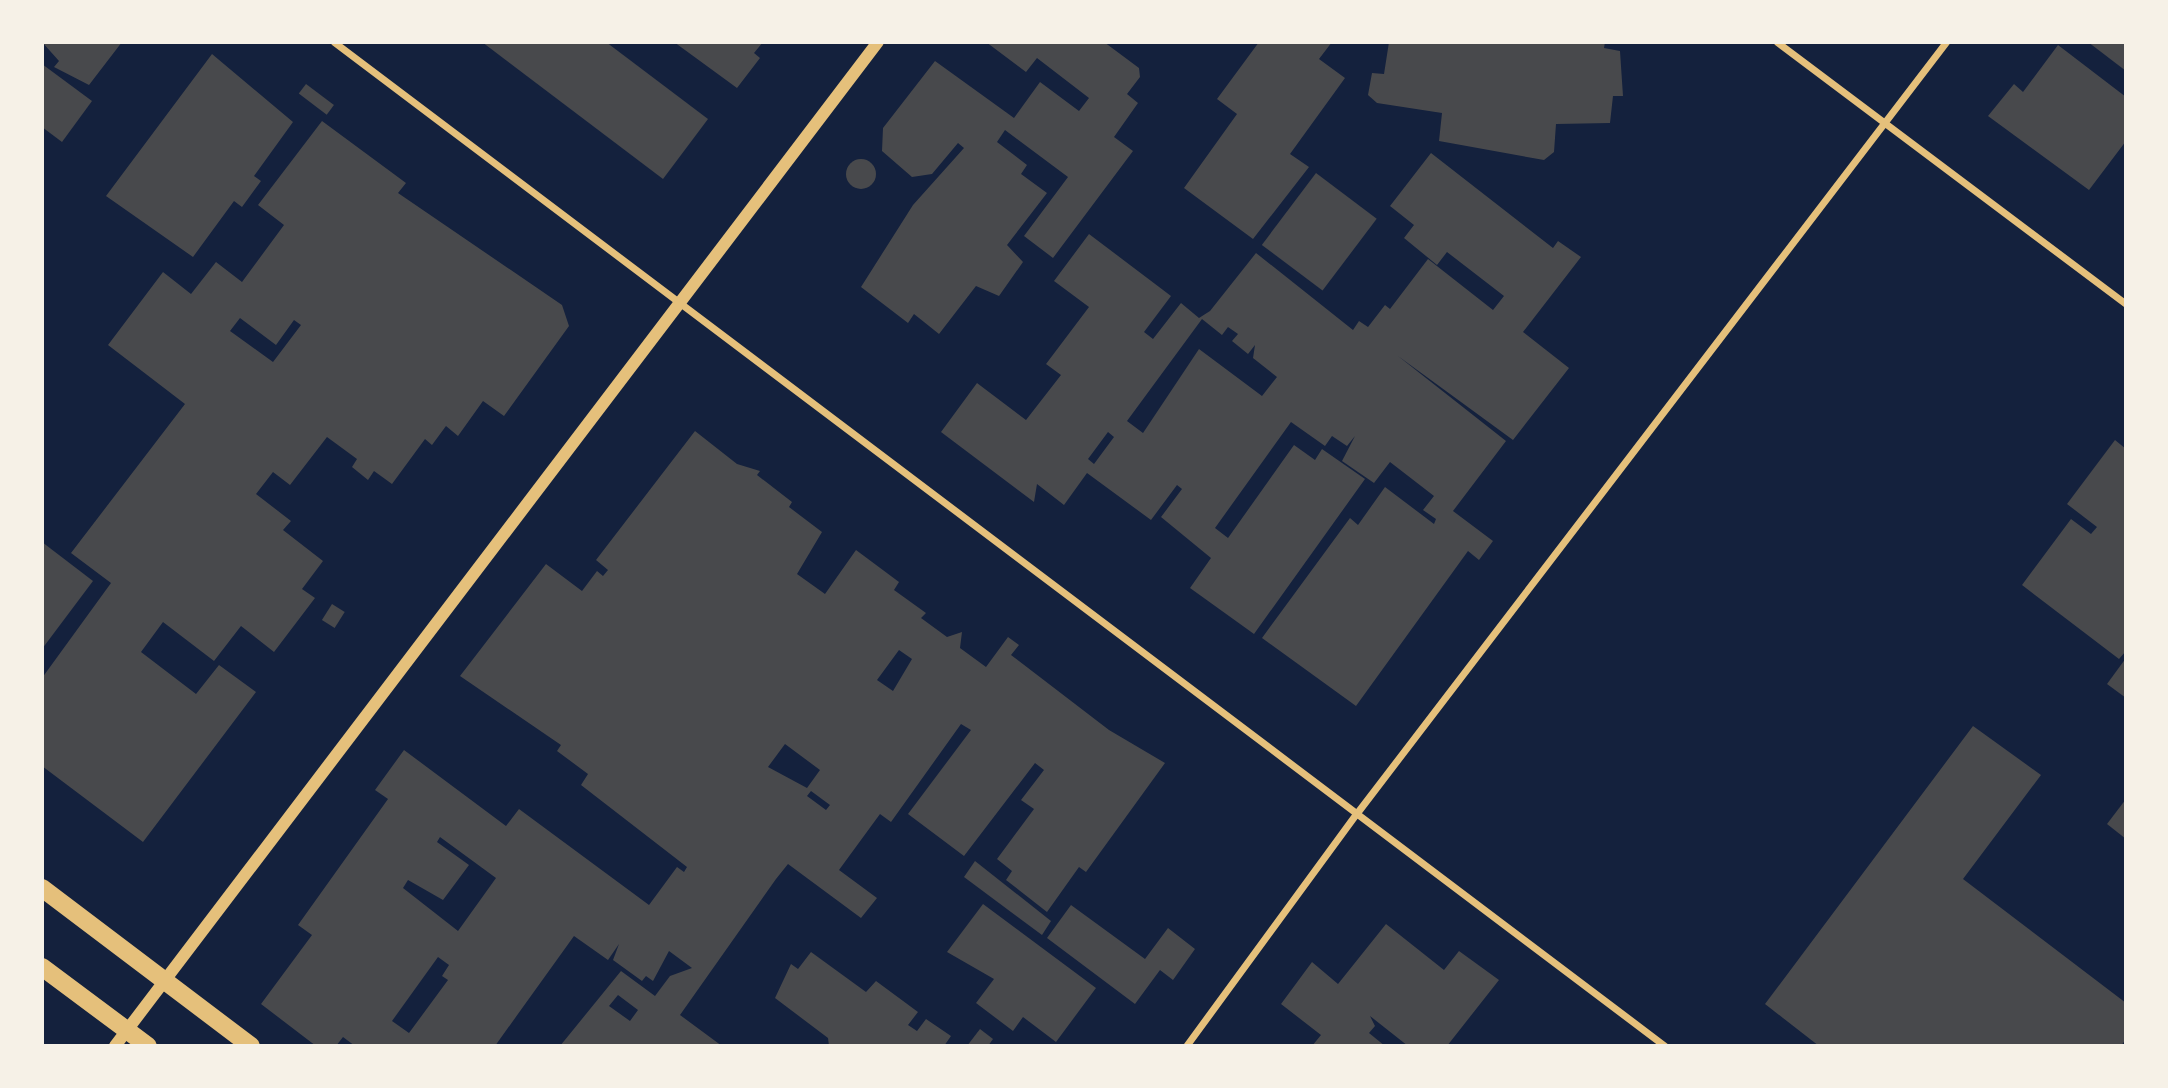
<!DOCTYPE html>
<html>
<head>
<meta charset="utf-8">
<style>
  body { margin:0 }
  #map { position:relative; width:2168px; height:1088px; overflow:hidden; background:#14213d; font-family:Arial,sans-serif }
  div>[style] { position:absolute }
  .building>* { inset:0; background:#48494c; transform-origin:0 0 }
  .round { border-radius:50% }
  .minor>* { height:7px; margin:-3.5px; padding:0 3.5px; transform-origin:3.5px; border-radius:3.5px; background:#e5c07b }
  .tertiary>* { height:12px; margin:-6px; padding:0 6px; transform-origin:6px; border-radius:6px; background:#e5c07b }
  .primary>* { height:18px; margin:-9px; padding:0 9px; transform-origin:9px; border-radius:9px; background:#e5c07b }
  span { translate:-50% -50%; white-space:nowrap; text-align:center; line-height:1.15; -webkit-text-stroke:6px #f6f1e7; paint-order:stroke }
  .frame { position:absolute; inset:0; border:44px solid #f6f1e7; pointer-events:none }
</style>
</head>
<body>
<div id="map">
  <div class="building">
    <div style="clip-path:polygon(42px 42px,122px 42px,89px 85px,54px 67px,59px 61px)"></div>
    <div style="clip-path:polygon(482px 42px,606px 42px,708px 119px,663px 179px)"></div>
    <div style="clip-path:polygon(674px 42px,763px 42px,754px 53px,760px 58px,737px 88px)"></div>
    <div style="clip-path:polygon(986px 42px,1104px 42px,1139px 68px,1140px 77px,1127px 94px,1138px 103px,1114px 137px,1133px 151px,1053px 258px,1024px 236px,1068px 177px,1005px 130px,997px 142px,1027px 165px,1021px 174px,1047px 193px,1007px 245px,1023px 262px,999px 296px,976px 286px,939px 334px,914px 314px,908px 323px,861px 287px,913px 205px,964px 148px,958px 143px,932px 174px,912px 177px,882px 151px,883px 128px,935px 61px,1014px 118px,1040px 82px,1079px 111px,1089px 98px,1037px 58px,1026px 72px)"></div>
    <div style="clip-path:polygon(1259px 42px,1332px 42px,1319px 59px,1345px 78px,1290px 154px,1309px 167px,1253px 239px,1184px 188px,1237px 114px,1217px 99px)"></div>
    <div style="clip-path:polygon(1389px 42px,1605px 42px,1604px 48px,1620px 51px,1623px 96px,1613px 96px,1610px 123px,1556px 124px,1554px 152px,1544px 160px,1439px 141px,1442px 113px,1377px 103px,1368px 95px,1372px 73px,1384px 74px)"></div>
    <div style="clip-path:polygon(2088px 42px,2126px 42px,2126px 71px)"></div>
    <div style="clip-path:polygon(2058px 45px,2126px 97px,2126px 141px,2089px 190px,1988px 116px,2014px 84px,2023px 92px)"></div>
    <div style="clip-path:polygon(212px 54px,293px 122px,254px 176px,261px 181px,242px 207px,234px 201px,193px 257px,106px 196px)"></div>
    <div style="clip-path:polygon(42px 64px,92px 101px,62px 142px,42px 127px)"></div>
    <div style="left:306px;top:84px;width:35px;height:12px;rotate:37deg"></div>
    <div style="clip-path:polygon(evenodd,322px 121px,406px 183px,398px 193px,562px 305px,569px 326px,504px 416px,483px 401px,458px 436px,446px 426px,432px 445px,425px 439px,392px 484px,374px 471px,368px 480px,352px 467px,357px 459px,327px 437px,290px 485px,273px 472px,256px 494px,291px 521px,283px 530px,323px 561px,302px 589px,315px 598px,274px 652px,241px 626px,214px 661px,163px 622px,141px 652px,196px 694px,219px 665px,256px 692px,143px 842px,42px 766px,42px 678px,111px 583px,71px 553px,185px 404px,108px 345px,163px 272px,191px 294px,216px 262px,242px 282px,284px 225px,258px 205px,322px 121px,240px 318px,276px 345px,294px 320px,301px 325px,273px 362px,230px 331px,240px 318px)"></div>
    <div style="clip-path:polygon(evenodd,1431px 153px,1553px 248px,1558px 241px,1581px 257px,1523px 332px,1569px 368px,1513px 440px,1398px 356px,1506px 441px,1453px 511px,1493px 541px,1479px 560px,1468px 551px,1356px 706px,1262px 638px,1350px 518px,1358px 525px,1385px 487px,1434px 524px,1436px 519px,1423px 510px,1434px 496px,1390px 462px,1374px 483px,1342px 461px,1355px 436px,1347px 446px,1332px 436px,1325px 446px,1291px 422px,1215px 528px,1228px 538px,1294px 445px,1315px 460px,1322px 449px,1365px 479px,1254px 634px,1190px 588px,1211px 558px,1161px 517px,1182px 489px,1177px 485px,1151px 520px,1087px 473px,1064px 505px,1037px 484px,1034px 502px,941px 432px,977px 383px,1026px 420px,1061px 375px,1046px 364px,1089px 307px,1054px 281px,1089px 234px,1171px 296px,1144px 332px,1153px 339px,1181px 303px,1199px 318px,1210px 311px,1256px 253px,1353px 330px,1359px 321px,1368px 327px,1385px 305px,1390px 309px,1428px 259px,1493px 310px,1504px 296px,1447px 252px,1437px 265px,1404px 238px,1414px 225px,1390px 206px,1431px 153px,1202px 319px,1222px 335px,1228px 327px,1238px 334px,1232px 341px,1248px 354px,1255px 345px,1253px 358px,1277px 377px,1262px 396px,1199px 349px,1143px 433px,1127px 421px,1202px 319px,1431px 153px,1108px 432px,1114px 437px,1094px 464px,1088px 459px,1108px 432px)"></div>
    <div class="round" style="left:846px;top:159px;width:30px;height:30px"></div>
    <div style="left:1316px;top:173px;width:76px;height:90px;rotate:37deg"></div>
    <div style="clip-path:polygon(evenodd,695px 431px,737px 464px,760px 471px,757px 475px,792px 502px,789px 507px,822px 532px,797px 574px,825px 594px,856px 550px,899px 582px,894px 590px,926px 613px,921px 618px,947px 637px,962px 632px,960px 648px,986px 667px,1008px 637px,1019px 645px,1011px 655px,1109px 730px,1165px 763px,1086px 872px,1079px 867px,1047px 912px,1006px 880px,1012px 871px,997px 859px,1034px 809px,1021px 800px,1044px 770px,1035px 763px,964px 856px,908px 814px,971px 730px,961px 724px,891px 822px,880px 814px,839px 870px,877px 898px,861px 918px,788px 864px,776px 879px,680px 1015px,722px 1046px,560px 1046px,621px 971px,655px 996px,670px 976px,692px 968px,669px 951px,653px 981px,646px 976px,642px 981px,613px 960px,619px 944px,608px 960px,574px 936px,495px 1046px,355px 1046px,343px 1037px,336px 1046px,316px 1046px,261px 1004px,312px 935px,298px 925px,388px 799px,375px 790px,404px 750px,506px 826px,519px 809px,649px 905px,677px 867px,684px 872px,687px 867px,581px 785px,588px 774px,557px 751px,561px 745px,460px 676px,546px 564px,582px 591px,597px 571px,603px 576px,608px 570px,596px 560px,695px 431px,899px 650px,912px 659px,893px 691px,877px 680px,899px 650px,695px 431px,785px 744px,820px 770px,807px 788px,768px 767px,785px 744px,695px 431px,811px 791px,830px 805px,826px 810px,807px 796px,811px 791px,695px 431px,440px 837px,496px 878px,458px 931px,403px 888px,408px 880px,443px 900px,469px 865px,437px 842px,440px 837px,695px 431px,438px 957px,449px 965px,442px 976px,448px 980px,409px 1033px,392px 1021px,438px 957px,695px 431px,618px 995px,638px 1010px,630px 1021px,609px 1006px,618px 995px)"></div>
    <div style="clip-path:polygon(2115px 440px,2126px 449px,2126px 651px,2119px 659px,2022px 585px,2071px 519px,2091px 534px,2097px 527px,2067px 504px)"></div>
    <div style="clip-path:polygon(42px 542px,93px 581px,42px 649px)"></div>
    <div style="left:332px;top:604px;width:15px;height:19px;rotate:32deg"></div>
    <div style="clip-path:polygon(2126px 658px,2126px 698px,2107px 684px)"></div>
    <div style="clip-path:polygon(1973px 726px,2041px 775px,1963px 879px,2126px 1003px,2126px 1039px,2121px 1046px,1819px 1046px,1765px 1004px)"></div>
    <div style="clip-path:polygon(2126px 799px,2126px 839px,2107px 824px)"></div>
    <div style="clip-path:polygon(975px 861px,1051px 921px,1042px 935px,964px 877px)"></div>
    <div style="clip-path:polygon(983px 904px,1096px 988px,1056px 1042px,1023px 1017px,1013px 1031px,976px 1003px,994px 979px,947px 952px)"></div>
    <div style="clip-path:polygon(1071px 905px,1145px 959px,1168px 928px,1195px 949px,1173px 980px,1160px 970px,1135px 1004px,1047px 938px)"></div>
    <div style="clip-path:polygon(1386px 924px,1444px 970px,1459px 951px,1499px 980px,1447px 1046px,1408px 1046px,1370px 1016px,1375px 1026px,1369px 1033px,1385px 1046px,1312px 1046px,1321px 1035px,1281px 1004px,1312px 962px,1338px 984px)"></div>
    <div style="clip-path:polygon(811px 952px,866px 992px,876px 981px,918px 1012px,908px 1025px,917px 1031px,926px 1019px,951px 1036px,944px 1046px,829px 1046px,828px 1038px,775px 998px,791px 964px,798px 969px)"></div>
    <div style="clip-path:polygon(980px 1029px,993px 1039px,988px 1046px,967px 1046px)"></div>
  </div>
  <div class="minor">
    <div style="left:334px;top:42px;width:1667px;rotate:37.03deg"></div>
    <div style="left:1777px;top:42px;width:436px;rotate:36.9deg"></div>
    <div style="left:1186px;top:1046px;width:288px;rotate:-53.8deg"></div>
    <div style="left:1356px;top:814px;width:972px;rotate:-52.61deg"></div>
  </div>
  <div class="tertiary">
    <div style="left:115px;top:1046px;width:1261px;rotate:-52.77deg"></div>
  </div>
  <div class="primary">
    <div style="left:42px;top:888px;width:262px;rotate:37.1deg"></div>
    <div style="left:42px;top:967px;width:132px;rotate:36.7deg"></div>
  </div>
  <div class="frame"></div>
</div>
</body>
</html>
